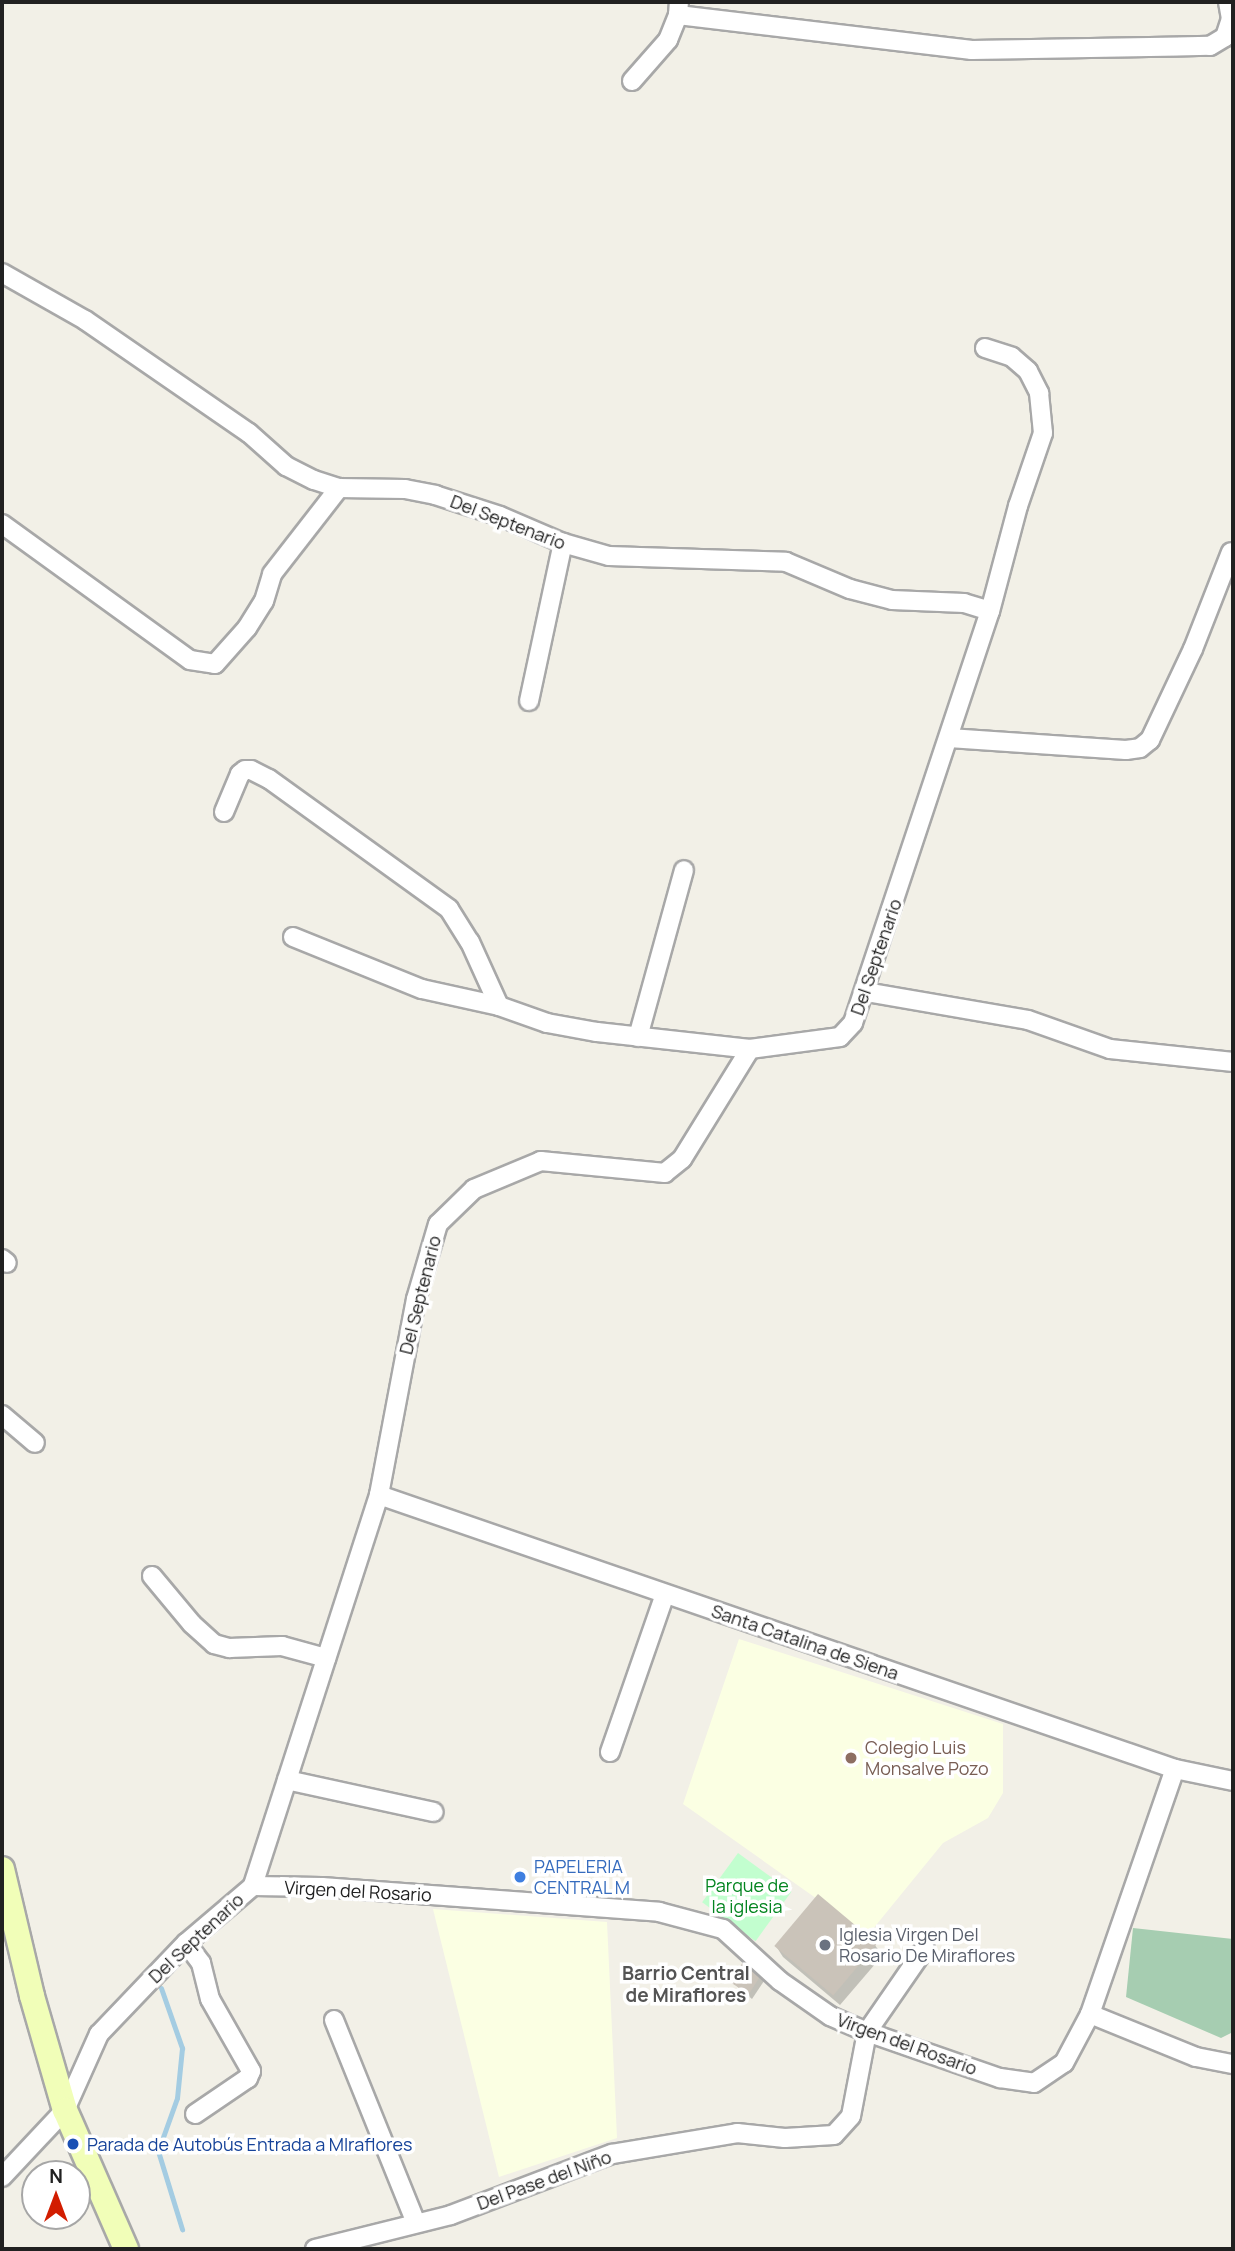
<!DOCTYPE html>
<html>
<head>
<meta charset="utf-8">
<style>
  body { margin:0 }
  #map { position:relative; width:1235px; height:2251px; overflow:hidden; background:#f2f0e7; font-family:Manrope,sans-serif }
  div>[style] { position:absolute }
  .education>* { inset:0; background:#fbffe3 }
  .cemetery>* { inset:0; background:#a6cdb1 }
  .park>* { inset:0; background:#c2fecf; transform-origin:0 0 }
  .shadow>* { inset:0; background:#0003 }
  .stream>* { height:5px; margin:-2.5px; padding:0 2.5px; transform-origin:2.5px; border-radius:2.5px; background:#a4cce2 }
  .building>* { inset:0; background:#cac3b9; transform-origin:0 0 }
  .roads { filter:drop-shadow(2px 0 #a8a8a8) drop-shadow(-2px 0 #a8a8a8) drop-shadow(0 2px #a8a8a8) drop-shadow(0 -2px #a8a8a8) }
  .street>* { height:18px; margin:-9px; padding:0 9px; transform-origin:9px; border-radius:9px; background:#fff }
  .secondary>* { height:24px; margin:-12px; padding:0 12px; transform-origin:12px; border-radius:12px; background:#f1feb8 }
  .dots>* { width:19px; height:19px; translate:-50% -50%; box-sizing:border-box; border:4px solid #fff; border-radius:50% }
  span { translate:-50% -50%; white-space:nowrap; text-align:center; line-height:1.15; -webkit-text-stroke:7px #fff; paint-order:stroke }
  .street-label { font-size:18px; color:#212121 }
  .education-label { font-size:18px; color:#785e54 }
  .left { translate:0 -50%; text-align:left }
  .shop-label { font-size:18px; color:#366cbe }
  .park-label { font-size:18px; color:#048520 }
  .worship-label { font-size:18px; color:#5b616d }
  .transit-label { font-size:18px; color:#164399 }
  .neighbourhood-label { font-size:19px; color:#545454; font-weight:700 }
  .frame { position:absolute; inset:0; border:4px solid #212121; pointer-events:none }
  .north { position:absolute; left:21px; top:2160px; width:70px; height:70px; box-sizing:border-box; background:#fff; border:2px solid #a6a6a6; border-radius:50%; rotate:0deg; font-size:19px; font-weight:700; line-height:28px; text-align:center; color:#212121 }
  .north::after { content:''; display:block; margin:auto; width:24px; height:32px; background:#d21d00; clip-path:polygon(50% 0,100% 100%,50% 72%,0 100%) }
</style>
</head>
<body>
<div id="map">
  <div class="education">
    <div style="clip-path:polygon(739px 1639px,1003px 1724px,1003px 1793px,988px 1818px,943px 1843px,868px 1935px,683px 1804px)"></div>
    <div style="clip-path:polygon(433px 1909px,607px 1922px,617px 2138px,499px 2177px)"></div>
  </div>
  <div class="cemetery">
    <div style="clip-path:polygon(1133px 1928px,1233px 1939px,1233px 2032px,1221px 2038px,1126px 1997px)"></div>
  </div>
  <div class="park">
    <div style="left:738px;top:1853px;width:66px;height:61px;rotate:36deg"></div>
  </div>
  <div class="shadow">
    <div style="clip-path:polygon(875px 1945px,882px 1956px,840px 2005px,783px 1957px,776px 1946px)"></div>
    <div style="clip-path:polygon(761px 1976px,764px 1981px,752px 1999px,732px 1982px)"></div>
  </div>
  <div class="stream">
    <div style="left:161px;top:1988px;width:64px;rotate:70.7deg"></div>
    <div style="left:182px;top:2048px;width:50px;rotate:95.7deg"></div>
    <div style="left:177px;top:2098px;width:56px;rotate:109.7deg"></div>
    <div style="left:158px;top:2151px;width:82px;rotate:72.9deg"></div>
  </div>
  <div class="building">
    <div style="left:818px;top:1894px;width:77px;height:68px;rotate:40deg"></div>
    <div style="left:743px;top:1962px;width:22px;height:24px;rotate:32deg"></div>
  </div>
  <div class="roads">
    <div class="street">
      <div style="left:678px;top:15px;width:296px;rotate:6.8deg"></div>
      <div style="left:972px;top:50px;width:238px;rotate:-1deg"></div>
      <div style="left:1210px;top:46px;width:17px;rotate:-31deg"></div>
      <div style="left:1225px;top:37px;width:19px;rotate:-72deg"></div>
      <div style="left:1231px;top:19px;width:17px;rotate:-100deg"></div>
      <div style="left:632px;top:81px;width:55px;rotate:-48.7deg"></div>
      <div style="left:668px;top:40px;width:27px;rotate:-68deg"></div>
      <div style="left:678px;top:15px;width:13px;rotate:-86deg"></div>
      <div style="left:2px;top:273px;width:95px;rotate:29.5deg"></div>
      <div style="left:85px;top:320px;width:199px;rotate:34.6deg"></div>
      <div style="left:249px;top:433px;width:50px;rotate:41.7deg"></div>
      <div style="left:286px;top:466px;width:31px;rotate:27deg"></div>
      <div style="left:314px;top:480px;width:26px;rotate:18deg"></div>
      <div style="left:339px;top:488px;width:66px;rotate:0.9deg"></div>
      <div style="left:405px;top:489px;width:31px;rotate:11deg"></div>
      <div style="left:435px;top:495px;width:68px;rotate:17.9deg"></div>
      <div style="left:500px;top:516px;width:69px;rotate:23.2deg"></div>
      <div style="left:563px;top:543px;width:48px;rotate:15.8deg"></div>
      <div style="left:609px;top:556px;width:177px;rotate:1.9deg"></div>
      <div style="left:786px;top:562px;width:69px;rotate:22.9deg"></div>
      <div style="left:850px;top:589px;width:43px;rotate:14.7deg"></div>
      <div style="left:892px;top:600px;width:72px;rotate:2.4deg"></div>
      <div style="left:964px;top:603px;width:27px;rotate:17deg"></div>
      <div style="left:990px;top:611px;width:434px;rotate:108.4deg"></div>
      <div style="left:853px;top:1023px;width:19px;rotate:133deg"></div>
      <div style="left:840px;top:1037px;width:91px;rotate:172.4deg"></div>
      <div style="left:750px;top:1049px;width:129px;rotate:121.7deg"></div>
      <div style="left:682px;top:1159px;width:22px;rotate:141deg"></div>
      <div style="left:665px;top:1173px;width:125px;rotate:-174.5deg"></div>
      <div style="left:541px;top:1161px;width:73px;rotate:157.3deg"></div>
      <div style="left:474px;top:1189px;width:50px;rotate:135.8deg"></div>
      <div style="left:438px;top:1224px;width:78px;rotate:106.3deg"></div>
      <div style="left:416px;top:1299px;width:199px;rotate:100.7deg"></div>
      <div style="left:379px;top:1495px;width:411px;rotate:107.9deg"></div>
      <div style="left:253px;top:1886px;width:88px;rotate:139.6deg"></div>
      <div style="left:186px;top:1943px;width:126px;rotate:133.7deg"></div>
      <div style="left:99px;top:2034px;width:83px;rotate:114.1deg"></div>
      <div style="left:65px;top:2110px;width:92px;rotate:133.2deg"></div>
      <div style="left:985px;top:348px;width:28px;rotate:18deg"></div>
      <div style="left:1012px;top:357px;width:21px;rotate:41deg"></div>
      <div style="left:1028px;top:371px;width:25px;rotate:63deg"></div>
      <div style="left:1039px;top:393px;width:40px;rotate:84.3deg"></div>
      <div style="left:1043px;top:433px;width:77px;rotate:108.9deg"></div>
      <div style="left:1018px;top:506px;width:109px;rotate:104.9deg"></div>
      <div style="left:2px;top:524px;width:232px;rotate:35.9deg"></div>
      <div style="left:190px;top:660px;width:25px;rotate:9deg"></div>
      <div style="left:215px;top:664px;width:48px;rotate:-48.4deg"></div>
      <div style="left:247px;top:628px;width:32px;rotate:-58deg"></div>
      <div style="left:264px;top:601px;width:28px;rotate:-73deg"></div>
      <div style="left:272px;top:574px;width:109px;rotate:-52.1deg"></div>
      <div style="left:529px;top:701px;width:162px;rotate:-77.9deg"></div>
      <div style="left:949px;top:738px;width:177px;rotate:3.9deg"></div>
      <div style="left:1126px;top:750px;width:14px;rotate:-8deg"></div>
      <div style="left:1140px;top:748px;width:13px;rotate:-39deg"></div>
      <div style="left:1150px;top:740px;width:101px;rotate:-64.7deg"></div>
      <div style="left:1193px;top:649px;width:104px;rotate:-68.6deg"></div>
      <div style="left:224px;top:812px;width:41px;rotate:-67.2deg"></div>
      <div style="left:240px;top:774px;width:6px;rotate:-39deg"></div>
      <div style="left:245px;top:770px;width:6px"></div>
      <div style="left:251px;top:770px;width:20px;rotate:27deg"></div>
      <div style="left:269px;top:779px;width:222px;rotate:35.8deg"></div>
      <div style="left:449px;top:909px;width:39px;rotate:58deg"></div>
      <div style="left:470px;top:942px;width:70px;rotate:65.6deg"></div>
      <div style="left:499px;top:1006px;width:51px;rotate:19.5deg"></div>
      <div style="left:547px;top:1023px;width:51px;rotate:10.2deg"></div>
      <div style="left:597px;top:1032px;width:154px;rotate:6.3deg"></div>
      <div style="left:293px;top:937px;width:139px;rotate:22deg"></div>
      <div style="left:422px;top:989px;width:79px;rotate:12.4deg"></div>
      <div style="left:866px;top:992px;width:164px;rotate:9.8deg"></div>
      <div style="left:1028px;top:1020px;width:87px;rotate:19.5deg"></div>
      <div style="left:1110px;top:1049px;width:124px;rotate:6deg"></div>
      <div style="left:638px;top:1037px;width:173px;rotate:-74.6deg"></div>
      <div style="left:2px;top:1259px;width:6px;rotate:39deg"></div>
      <div style="left:2px;top:1415px;width:43px;rotate:40.3deg"></div>
      <div style="left:379px;top:1495px;width:842px;rotate:18.99deg"></div>
      <div style="left:1175px;top:1769px;width:59px;rotate:11.7deg"></div>
      <div style="left:152px;top:1576px;width:62px;rotate:50.2deg"></div>
      <div style="left:192px;top:1624px;width:30px;rotate:42deg"></div>
      <div style="left:214px;top:1644px;width:16px;rotate:15deg"></div>
      <div style="left:229px;top:1648px;width:53px;rotate:-2.2deg"></div>
      <div style="left:282px;top:1646px;width:46px;rotate:15.3deg"></div>
      <div style="left:610px;top:1752px;width:167px;rotate:-70.8deg"></div>
      <div style="left:287px;top:1780px;width:150px;rotate:12.3deg"></div>
      <div style="left:253px;top:1886px;width:69px;rotate:0.8deg"></div>
      <div style="left:322px;top:1887px;width:338px;rotate:4.2deg"></div>
      <div style="left:659px;top:1912px;width:66px;rotate:14.9deg"></div>
      <div style="left:723px;top:1929px;width:77px;rotate:42.4deg"></div>
      <div style="left:780px;top:1981px;width:61px;rotate:35deg"></div>
      <div style="left:830px;top:2016px;width:40px;rotate:23.4deg"></div>
      <div style="left:867px;top:2032px;width:141px;rotate:19.1deg"></div>
      <div style="left:1000px;top:2078px;width:34px;rotate:8deg"></div>
      <div style="left:1034px;top:2083px;width:36px;rotate:-34deg"></div>
      <div style="left:1064px;top:2063px;width:55px;rotate:-62deg"></div>
      <div style="left:1090px;top:2014px;width:259px;rotate:-70.9deg"></div>
      <div style="left:186px;top:1943px;width:25px;rotate:53deg"></div>
      <div style="left:201px;top:1963px;width:37px;rotate:76deg"></div>
      <div style="left:210px;top:1999px;width:83px;rotate:60.3deg"></div>
      <div style="left:251px;top:2071px;width:8px;rotate:113deg"></div>
      <div style="left:248px;top:2078px;width:64px;rotate:145.8deg"></div>
      <div style="left:1090px;top:2014px;width:114px;rotate:22.1deg"></div>
      <div style="left:1196px;top:2057px;width:38px;rotate:11deg"></div>
      <div style="left:334px;top:2020px;width:219px;rotate:68deg"></div>
      <div style="left:315px;top:2249px;width:140px;rotate:-14deg"></div>
      <div style="left:451px;top:2215px;width:172px;rotate:-20.8deg"></div>
      <div style="left:612px;top:2154px;width:127px;rotate:-9.5deg"></div>
      <div style="left:737px;top:2133px;width:48px;rotate:5.9deg"></div>
      <div style="left:785px;top:2138px;width:49px;rotate:-3.5deg"></div>
      <div style="left:834px;top:2135px;width:25px;rotate:-48deg"></div>
      <div style="left:851px;top:2116px;width:86px;rotate:-79.2deg"></div>
      <div style="left:867px;top:2032px;width:102px;rotate:-55.4deg"></div>
    </div>
    <div class="secondary">
      <div style="left:2px;top:1869px;width:130px;rotate:76.7deg"></div>
      <div style="left:32px;top:1996px;width:119px;rotate:73.9deg"></div>
      <div style="left:65px;top:2110px;width:152px;rotate:66.3deg"></div>
    </div>
  </div>
  <div class="dots">
    <div style="left:851px;top:1758px;background:#8d6e63"></div>
    <div style="left:520px;top:1877px;background:#3f7fe0"></div>
    <div style="left:825px;top:1945px;background:#6b7280"></div>
    <div style="left:73px;top:2144px;background:#1a4fb4"></div>
  </div>
  <div class="street-label">
    <span style="left:508px;top:522px;rotate:21deg">Del Septenario</span>
    <span style="left:876px;top:957px;rotate:-71deg">Del Septenario</span>
    <span style="left:420px;top:1295px;rotate:-76deg">Del Septenario</span>
    <span style="left:805px;top:1642px;rotate:19deg">Santa Catalina de Siena</span>
    <span style="left:358px;top:1891px;rotate:3deg">Virgen del Rosario</span>
    <span style="left:196px;top:1938px;rotate:-43deg">Del Septenario</span>
    <span style="left:907px;top:2044px;rotate:20deg">Virgen del Rosario</span>
    <span style="left:544px;top:2180px;rotate:-20deg">Del Pase del Niño</span>
  </div>
  <div class="education-label">
    <span class="left" style="left:865px;top:1758px">Colegio Luis<br>Monsalve Pozo</span>
  </div>
  <div class="shop-label">
    <span class="left" style="left:534px;top:1877px">PAPELERIA<br>CENTRAL M</span>
  </div>
  <div class="park-label">
    <span style="left:747px;top:1896px">Parque de<br>la iglesia</span>
  </div>
  <div class="worship-label">
    <span class="left" style="left:839px;top:1945px">Iglesia Virgen Del<br>Rosario De Miraflores</span>
  </div>
  <div class="transit-label">
    <span class="left" style="left:87px;top:2144px">Parada de Autobús Entrada a MIraflores</span>
  </div>
  <div class="neighbourhood-label">
    <span style="left:686px;top:1985px">Barrio Central<br>de Miraflores</span>
  </div>
  <div class="frame"></div>
  <div class="north">N</div>
</div>
</body>
</html>
